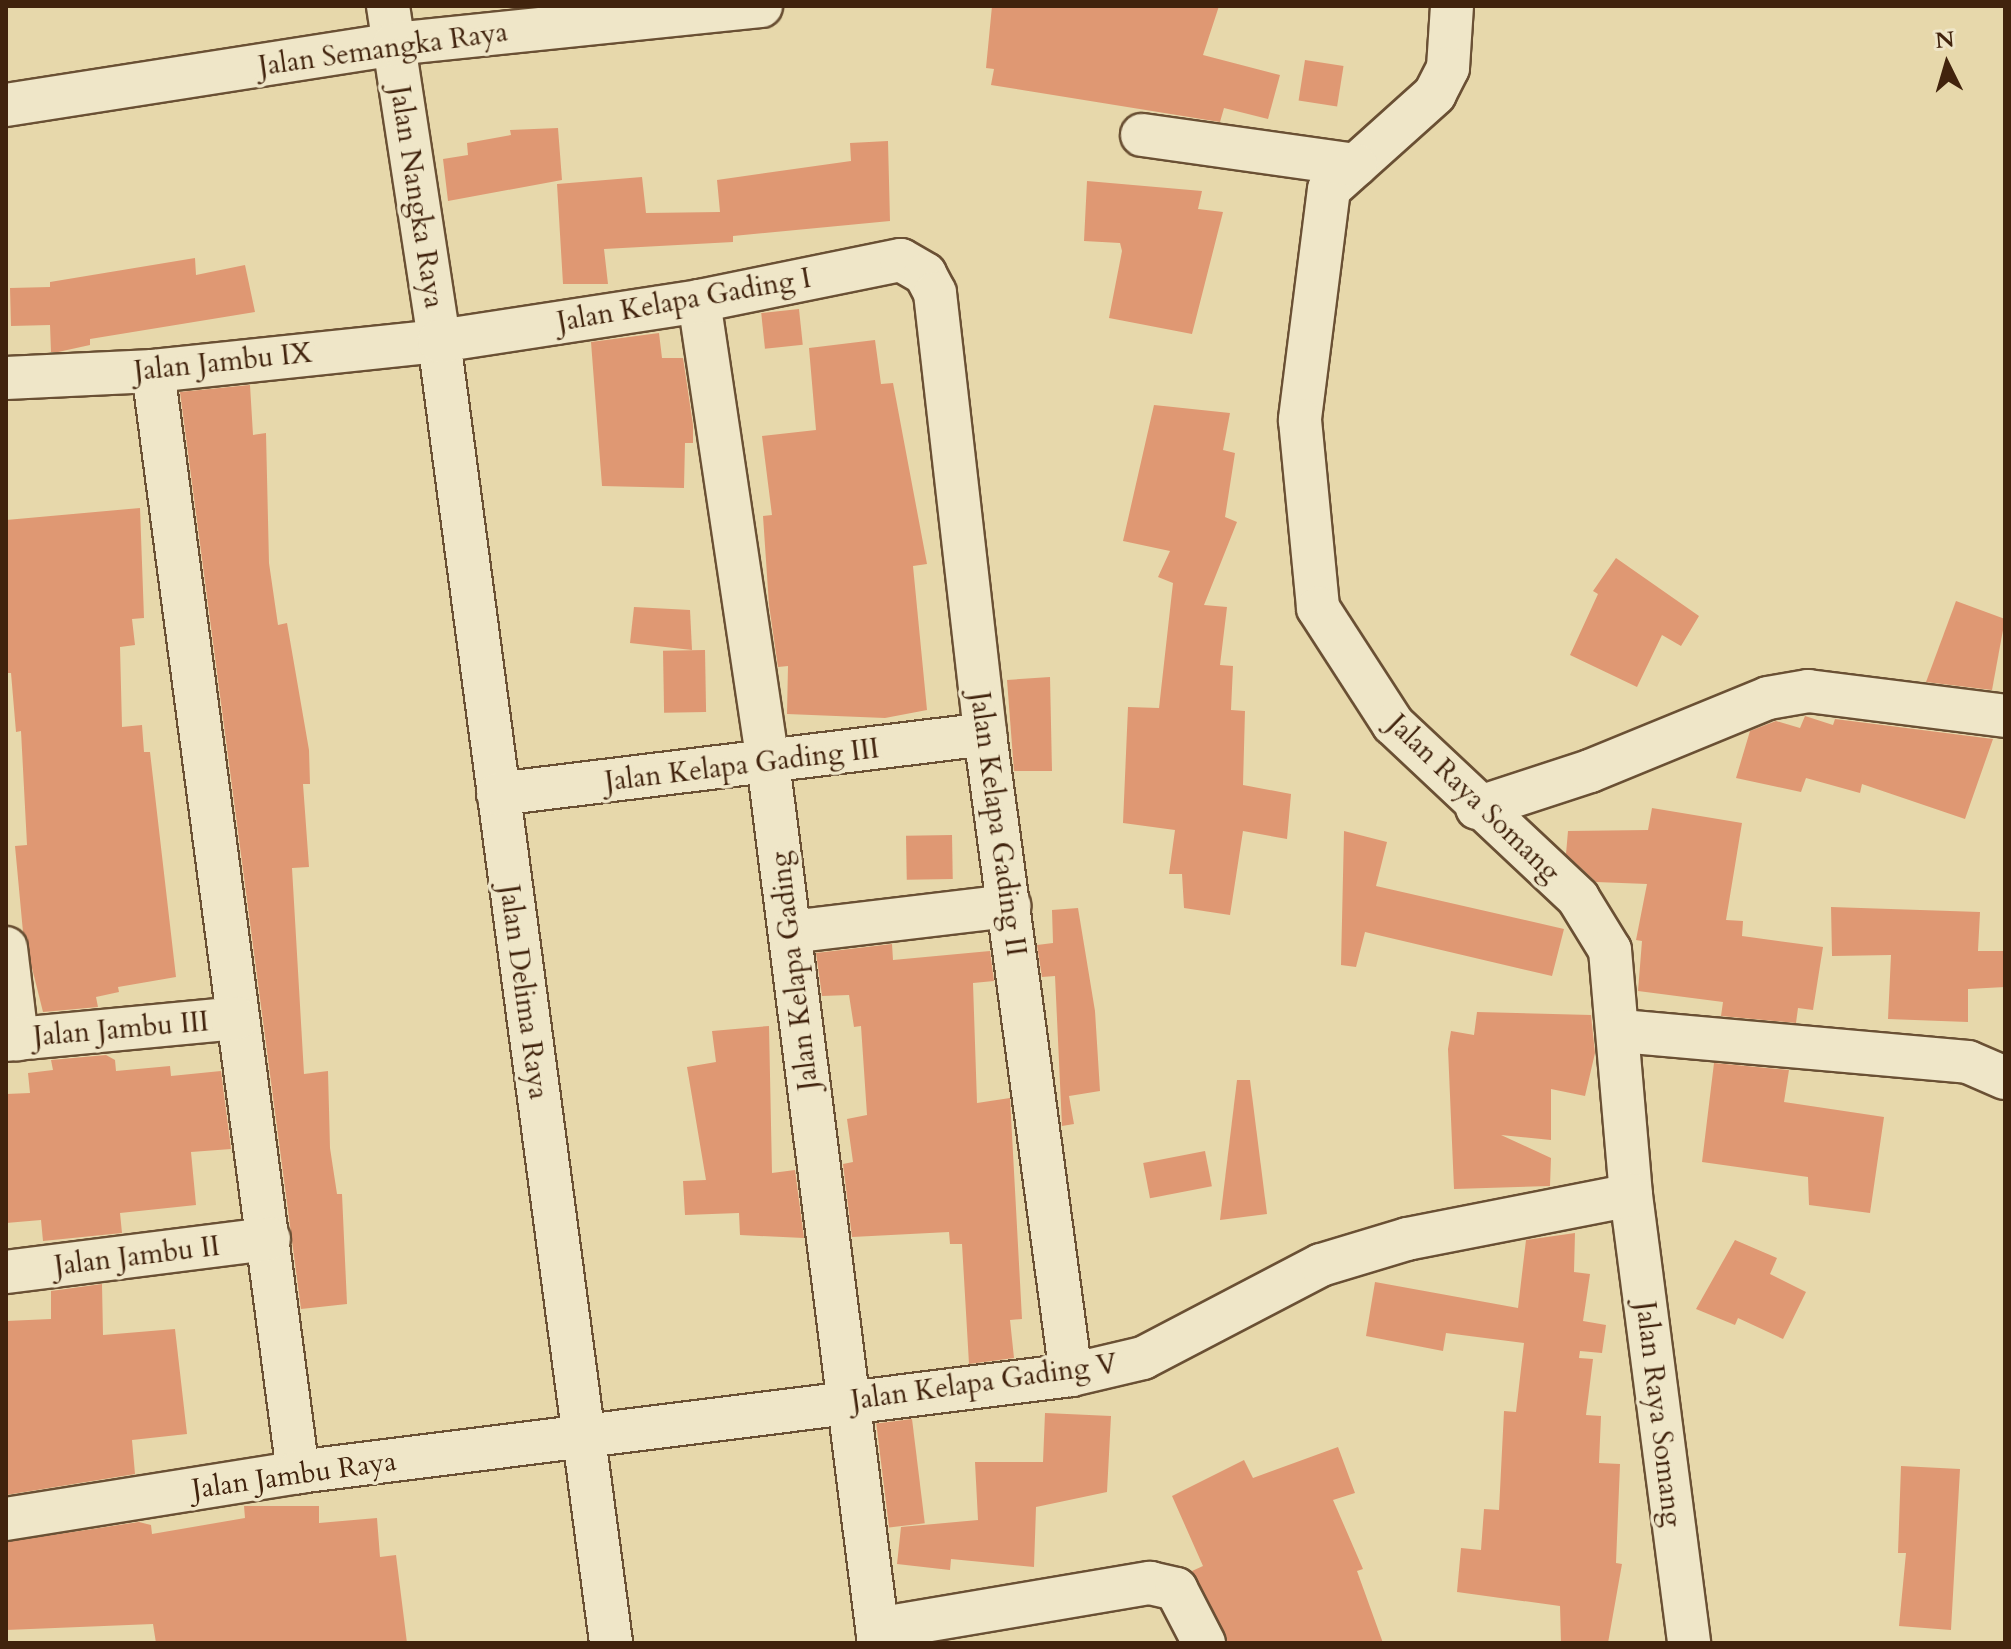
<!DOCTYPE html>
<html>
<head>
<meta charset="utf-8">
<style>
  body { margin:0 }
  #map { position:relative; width:2011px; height:1649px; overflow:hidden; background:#e7d8ab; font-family:Cardo,serif }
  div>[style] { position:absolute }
  .building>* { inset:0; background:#df9873; transform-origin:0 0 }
  .roads { filter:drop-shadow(2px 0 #6a5034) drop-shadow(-2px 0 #6a5034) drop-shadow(0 2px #6a5034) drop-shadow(0 -2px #6a5034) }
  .street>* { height:42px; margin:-21px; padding:0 21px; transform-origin:21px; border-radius:21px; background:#efe6c8 }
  span { translate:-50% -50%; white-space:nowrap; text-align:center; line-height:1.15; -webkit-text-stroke:7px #efe6c8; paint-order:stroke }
  .street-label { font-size:28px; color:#41230d }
  .frame { position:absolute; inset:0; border:8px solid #41230d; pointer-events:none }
  .north { position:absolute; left:1907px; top:24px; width:80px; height:80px; -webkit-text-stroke:6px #efe6c8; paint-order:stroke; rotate:355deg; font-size:22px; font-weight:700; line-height:32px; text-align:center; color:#41230d }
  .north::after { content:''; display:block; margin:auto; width:28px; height:36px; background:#41230d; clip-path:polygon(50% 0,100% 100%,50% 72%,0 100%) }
</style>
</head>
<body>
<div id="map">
  <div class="building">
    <div style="clip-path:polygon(992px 6px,1219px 6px,1203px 55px,1280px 75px,1268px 119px,1224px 108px,1220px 122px,991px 85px,994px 69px,986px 68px)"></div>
    <div style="left:1305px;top:60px;width:39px;height:41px;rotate:9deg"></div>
    <div style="clip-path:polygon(558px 128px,562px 180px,448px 201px,443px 159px,468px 155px,467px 143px,511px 135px,510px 130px)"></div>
    <div style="clip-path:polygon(888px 141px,890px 221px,733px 236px,733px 242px,604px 249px,608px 284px,563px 284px,557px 184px,642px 177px,646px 213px,720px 212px,717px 180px,851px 161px,850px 143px)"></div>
    <div style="clip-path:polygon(1087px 181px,1202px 191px,1198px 209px,1223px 212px,1192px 334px,1109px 318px,1122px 251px,1120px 243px,1084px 241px)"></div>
    <div style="clip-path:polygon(195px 258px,196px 275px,245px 265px,255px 312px,90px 339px,90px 345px,58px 352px,51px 352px,50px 325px,11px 326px,10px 288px,50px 287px,50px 282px)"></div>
    <div style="left:799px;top:309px;width:36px;height:38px;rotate:84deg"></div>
    <div style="clip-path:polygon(659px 333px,662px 358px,683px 358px,693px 425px,693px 443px,685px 443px,684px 488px,602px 486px,591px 342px)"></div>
    <div style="clip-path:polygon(875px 340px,881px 384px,893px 383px,927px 564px,913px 566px,927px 710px,885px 718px,787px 714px,788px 666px,778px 667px,769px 605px,763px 516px,772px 515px,762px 436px,816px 430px,809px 348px)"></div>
    <div style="clip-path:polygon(250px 385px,253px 435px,266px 433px,269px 563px,278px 625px,287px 623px,309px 750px,310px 784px,303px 784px,309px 867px,292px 868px,304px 1074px,328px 1071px,330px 1148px,337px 1194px,342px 1194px,347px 1304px,301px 1309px,180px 392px)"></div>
    <div style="clip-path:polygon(1154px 405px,1230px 413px,1223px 450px,1235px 453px,1225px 517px,1237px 522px,1204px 605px,1227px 607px,1220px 665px,1233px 666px,1231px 710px,1245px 711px,1243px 785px,1291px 794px,1287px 839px,1243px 831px,1230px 915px,1184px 908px,1182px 874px,1169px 874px,1175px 830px,1123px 823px,1128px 707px,1159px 708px,1173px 583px,1158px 577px,1170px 551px,1123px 541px)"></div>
    <div style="clip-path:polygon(140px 508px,144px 618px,132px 619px,135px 645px,120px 647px,122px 727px,142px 725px,144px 752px,150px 752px,176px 977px,118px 987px,119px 992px,96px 997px,98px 1007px,43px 1012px,23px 932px,15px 846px,27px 845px,21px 731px,16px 732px,11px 673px,6px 673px,6px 520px)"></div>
    <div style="clip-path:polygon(1616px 558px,1699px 616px,1681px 646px,1662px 635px,1637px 687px,1570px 655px,1598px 594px,1593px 591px)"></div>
    <div style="clip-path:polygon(1956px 601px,2005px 619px,1992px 690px,1926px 682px)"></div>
    <div style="clip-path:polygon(634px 607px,690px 610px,692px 650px,630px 643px)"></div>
    <div style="left:705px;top:650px;width:62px;height:42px;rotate:89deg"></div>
    <div style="clip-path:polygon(1050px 677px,1052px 771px,1014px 771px,1007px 680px)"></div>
    <div style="clip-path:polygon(1805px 716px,1833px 725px,1835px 719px,1993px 739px,1965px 819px,1862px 784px,1860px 793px,1806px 778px,1801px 792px,1736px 778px,1750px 731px,1776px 721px,1800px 728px)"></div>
    <div style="clip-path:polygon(1652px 808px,1742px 823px,1726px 920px,1743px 921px,1742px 936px,1823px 947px,1813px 1010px,1798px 1008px,1796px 1023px,1721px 1016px,1723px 1002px,1638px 991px,1642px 941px,1636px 940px,1647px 884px,1596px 882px,1566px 854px,1568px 831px,1648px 830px)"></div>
    <div style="clip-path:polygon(1344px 831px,1387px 842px,1376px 886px,1564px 929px,1552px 976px,1365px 932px,1356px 967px,1341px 965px)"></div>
    <div style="left:952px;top:835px;width:44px;height:46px;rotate:89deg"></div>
    <div style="clip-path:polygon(1831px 907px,1980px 912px,1978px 951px,2005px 951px,2005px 987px,1968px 989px,1968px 1022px,1888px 1019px,1891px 955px,1832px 956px)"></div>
    <div style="clip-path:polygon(1078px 908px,1095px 1011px,1100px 1091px,1069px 1096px,1074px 1124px,1062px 1126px,1055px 976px,1042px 977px,1037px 945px,1053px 943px,1052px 910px)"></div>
    <div style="clip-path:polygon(892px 944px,893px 960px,990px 951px,994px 981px,973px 983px,977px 1103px,1010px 1098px,1022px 1319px,1010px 1320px,1014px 1358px,969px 1364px,962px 1244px,950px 1244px,949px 1232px,852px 1237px,843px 1164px,853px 1162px,847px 1119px,867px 1115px,861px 1026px,854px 1027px,849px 995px,822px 996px,816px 953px)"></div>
    <div style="clip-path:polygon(1477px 1012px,1591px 1015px,1595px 1053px,1585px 1096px,1551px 1089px,1551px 1140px,1501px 1135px,1551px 1158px,1550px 1186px,1454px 1189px,1448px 1049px,1451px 1031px,1474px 1035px)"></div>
    <div style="clip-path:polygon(769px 1026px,772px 1173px,795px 1170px,804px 1238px,740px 1235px,739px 1213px,685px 1215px,683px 1181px,706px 1180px,687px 1067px,716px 1062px,712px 1031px)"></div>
    <div style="clip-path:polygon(106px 1055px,115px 1060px,116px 1071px,170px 1066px,171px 1076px,221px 1071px,231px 1149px,191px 1152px,196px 1205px,120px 1213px,122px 1233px,43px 1241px,41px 1220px,6px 1223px,6px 1094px,30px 1093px,28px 1073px,53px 1070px,51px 1060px)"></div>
    <div style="clip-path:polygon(1714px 1063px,1789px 1070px,1784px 1102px,1884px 1117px,1870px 1213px,1809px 1205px,1808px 1177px,1702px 1162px)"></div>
    <div style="clip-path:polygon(1237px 1080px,1250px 1080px,1267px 1214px,1220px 1220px)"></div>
    <div style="left:1205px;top:1151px;width:36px;height:63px;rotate:79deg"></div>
    <div style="clip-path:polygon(1575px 1233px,1574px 1272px,1590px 1274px,1583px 1321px,1606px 1325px,1602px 1353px,1580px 1351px,1579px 1358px,1593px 1359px,1586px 1415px,1601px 1416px,1599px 1463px,1620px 1464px,1616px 1563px,1622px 1564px,1608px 1643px,1561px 1643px,1560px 1606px,1457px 1592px,1461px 1548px,1481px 1550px,1484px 1509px,1499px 1510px,1504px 1411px,1516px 1412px,1524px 1343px,1446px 1333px,1443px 1351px,1366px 1336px,1375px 1282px,1518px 1308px,1526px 1240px)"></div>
    <div style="clip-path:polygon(1735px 1240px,1777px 1258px,1770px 1274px,1806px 1292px,1783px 1339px,1738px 1318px,1735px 1325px,1696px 1309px)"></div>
    <div style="clip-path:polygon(102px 1284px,103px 1335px,175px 1329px,187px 1434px,132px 1440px,135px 1474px,6px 1495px,6px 1321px,51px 1319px,51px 1291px)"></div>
    <div style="clip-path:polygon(1045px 1413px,1111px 1416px,1107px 1492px,1036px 1507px,1034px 1567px,951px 1559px,950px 1570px,897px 1564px,901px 1527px,978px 1520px,975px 1462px,1043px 1462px)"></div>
    <div style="left:912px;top:1419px;width:105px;height:36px;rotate:83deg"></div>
    <div style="clip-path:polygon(1338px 1447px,1355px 1493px,1333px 1500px,1363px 1569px,1357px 1571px,1383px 1643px,1228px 1643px,1192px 1571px,1203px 1566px,1172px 1496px,1244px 1460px,1253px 1478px)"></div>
    <div style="clip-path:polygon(1901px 1466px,1960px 1469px,1951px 1630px,1899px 1626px,1906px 1553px,1898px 1553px)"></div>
    <div style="clip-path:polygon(244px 1506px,319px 1506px,319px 1523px,377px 1518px,380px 1557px,396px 1555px,407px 1643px,156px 1643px,153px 1624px,6px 1630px,6px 1542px,139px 1522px,151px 1525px,152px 1534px,245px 1518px)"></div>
  </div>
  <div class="roads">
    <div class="street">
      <div style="left:388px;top:6px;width:339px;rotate:81.3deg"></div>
      <div style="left:439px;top:341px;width:1313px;rotate:82.47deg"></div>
      <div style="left:1452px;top:6px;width:62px;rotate:93.7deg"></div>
      <div style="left:1448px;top:68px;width:29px;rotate:117deg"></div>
      <div style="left:1435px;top:94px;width:142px;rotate:138.1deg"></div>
      <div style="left:1329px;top:189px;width:233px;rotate:97.2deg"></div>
      <div style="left:1300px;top:420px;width:189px;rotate:84.5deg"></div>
      <div style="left:1318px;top:608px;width:138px;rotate:57.1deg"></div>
      <div style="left:1393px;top:724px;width:254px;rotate:43.2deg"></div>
      <div style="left:1578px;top:898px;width:61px;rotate:58.4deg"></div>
      <div style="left:1610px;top:950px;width:246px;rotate:85.1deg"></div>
      <div style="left:1631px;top:1195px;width:452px;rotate:82.6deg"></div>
      <div style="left:6px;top:105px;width:393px;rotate:-8.9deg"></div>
      <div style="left:394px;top:44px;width:369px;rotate:-5.9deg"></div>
      <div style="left:1142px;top:135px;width:216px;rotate:8deg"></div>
      <div style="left:699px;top:301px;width:466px;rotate:81.5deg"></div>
      <div style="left:768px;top:762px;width:888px;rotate:82.82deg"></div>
      <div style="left:153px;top:371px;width:1111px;rotate:82.5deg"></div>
      <div style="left:6px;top:378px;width:147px;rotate:-2.7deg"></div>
      <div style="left:153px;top:371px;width:288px;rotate:-6deg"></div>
      <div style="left:439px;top:341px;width:263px;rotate:-8.7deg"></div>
      <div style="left:699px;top:301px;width:206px;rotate:-11.5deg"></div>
      <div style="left:901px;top:260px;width:28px;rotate:30deg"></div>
      <div style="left:925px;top:274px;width:21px;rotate:62deg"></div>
      <div style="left:935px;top:293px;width:444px;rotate:83.5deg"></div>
      <div style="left:985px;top:734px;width:647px;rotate:82.36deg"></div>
      <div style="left:498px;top:794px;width:491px;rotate:-7deg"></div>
      <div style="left:1477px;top:808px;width:119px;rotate:-18.1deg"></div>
      <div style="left:1590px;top:771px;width:192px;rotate:-22.3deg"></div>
      <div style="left:1768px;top:698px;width:41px;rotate:-9.9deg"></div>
      <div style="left:1808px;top:691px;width:199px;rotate:7.2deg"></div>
      <div style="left:790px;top:932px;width:221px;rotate:-6.8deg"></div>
      <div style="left:6px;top:948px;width:92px;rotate:83.1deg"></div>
      <div style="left:1621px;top:1031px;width:348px;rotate:5.1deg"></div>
      <div style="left:1968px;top:1062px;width:40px;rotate:23.4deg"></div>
      <div style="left:6px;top:1040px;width:232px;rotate:-5.4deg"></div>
      <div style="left:6px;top:1272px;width:265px;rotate:-7.2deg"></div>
      <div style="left:6px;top:1519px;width:296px;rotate:-9.1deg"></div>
      <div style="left:298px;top:1472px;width:779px;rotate:-7.15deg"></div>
      <div style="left:1071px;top:1375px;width:74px;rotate:-13.3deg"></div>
      <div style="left:1143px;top:1358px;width:201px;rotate:-27.6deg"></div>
      <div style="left:1321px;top:1265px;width:90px;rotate:-16.8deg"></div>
      <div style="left:1407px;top:1239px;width:228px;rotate:-11.1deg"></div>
      <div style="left:877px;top:1629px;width:277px;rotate:-9.6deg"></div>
      <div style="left:1150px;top:1583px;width:27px;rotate:13deg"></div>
      <div style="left:1176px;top:1589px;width:61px;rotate:62.6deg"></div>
    </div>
  </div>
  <div class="street-label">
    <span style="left:383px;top:49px;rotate:-8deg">Jalan Semangka Raya</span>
    <span style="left:417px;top:197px;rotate:81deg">Jalan Nangka Raya</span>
    <span style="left:684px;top:300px;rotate:-10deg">Jalan Kelapa Gading I</span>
    <span style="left:223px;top:362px;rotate:-6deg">Jalan Jambu IX</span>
    <span style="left:742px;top:765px;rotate:-7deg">Jalan Kelapa Gading III</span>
    <span style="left:1474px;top:798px;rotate:44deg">Jalan Raya Somang</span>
    <span style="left:998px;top:824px;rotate:82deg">Jalan Kelapa Gading II</span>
    <span style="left:794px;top:971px;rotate:-97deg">Jalan Kelapa Gading</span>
    <span style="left:524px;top:992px;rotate:82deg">Jalan Delima Raya</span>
    <span style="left:121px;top:1029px;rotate:-5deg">Jalan Jambu III</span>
    <span style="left:137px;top:1256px;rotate:-7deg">Jalan Jambu II</span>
    <span style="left:984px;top:1382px;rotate:-8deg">Jalan Kelapa Gading V</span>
    <span style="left:1659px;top:1414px;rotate:83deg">Jalan Raya Somang</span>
    <span style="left:294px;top:1475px;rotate:-8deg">Jalan Jambu Raya</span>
  </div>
  <div class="frame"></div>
  <div class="north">N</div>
</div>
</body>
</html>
